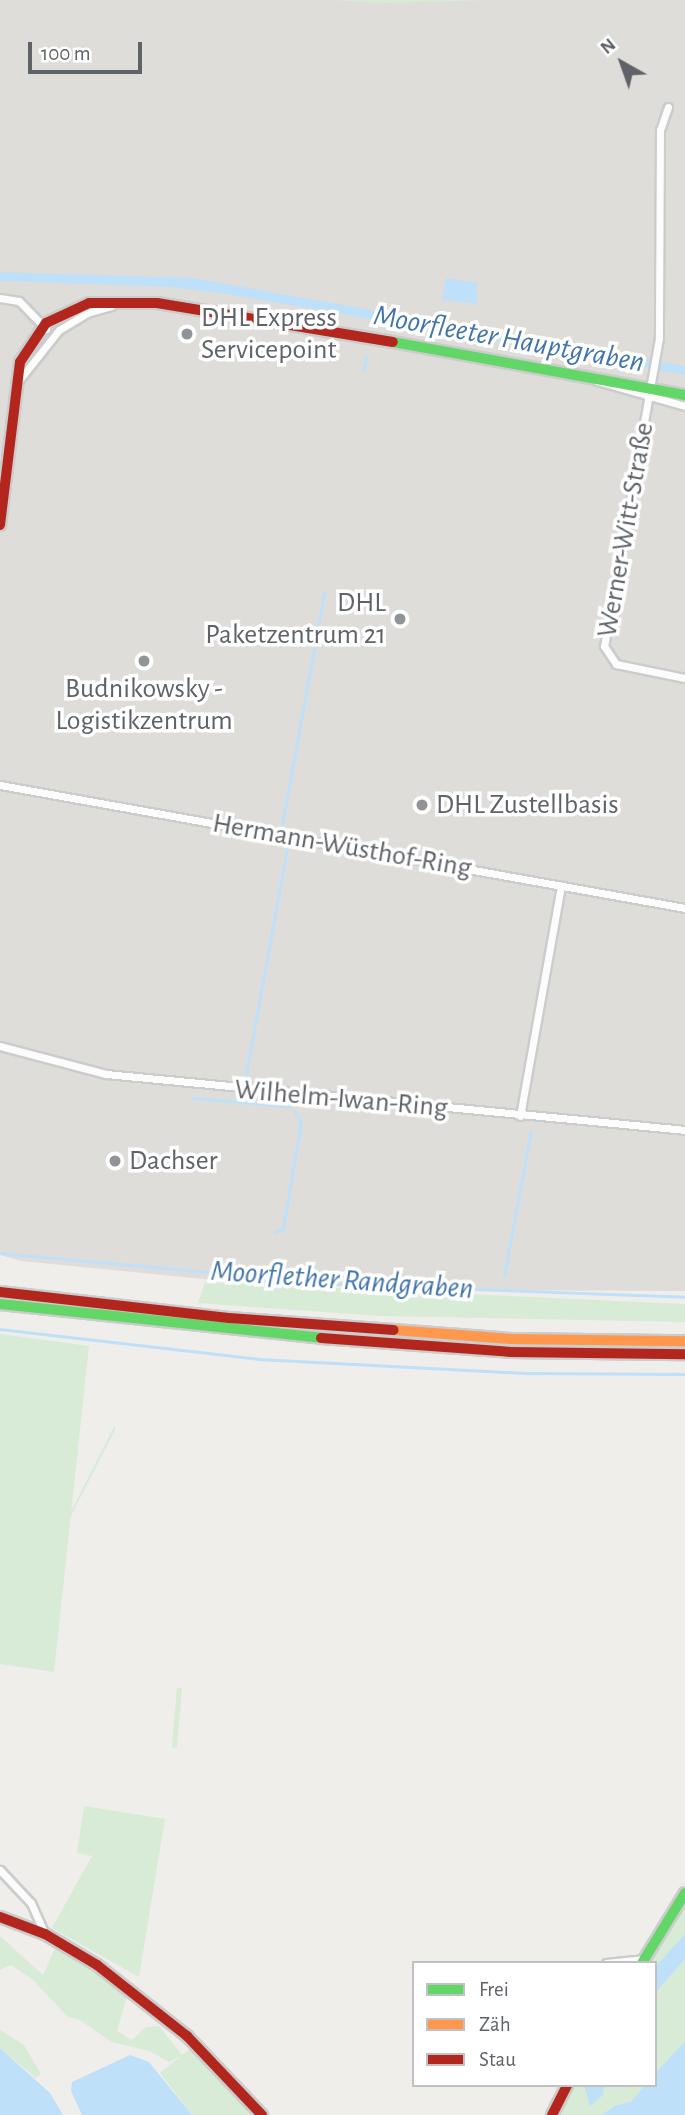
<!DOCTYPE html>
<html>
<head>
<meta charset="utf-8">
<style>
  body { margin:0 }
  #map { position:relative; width:685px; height:2115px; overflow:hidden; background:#efeeea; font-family:"Alegreya Sans",sans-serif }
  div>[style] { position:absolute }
  .industrial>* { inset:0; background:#dfddda }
  .green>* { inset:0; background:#d8ebd6; transform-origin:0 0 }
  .water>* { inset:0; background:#bfe0f9 }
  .stream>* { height:2.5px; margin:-1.25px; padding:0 1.25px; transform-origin:1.25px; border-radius:1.25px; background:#bfe0f9 }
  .roads { filter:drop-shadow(2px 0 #cbcccc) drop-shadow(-2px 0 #cbcccc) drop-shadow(0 2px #cbcccc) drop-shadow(0 -2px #cbcccc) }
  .street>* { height:7px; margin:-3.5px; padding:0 3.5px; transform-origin:3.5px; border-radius:3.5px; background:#fdfcfc }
  .fast>* { height:10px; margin:-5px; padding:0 5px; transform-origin:5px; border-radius:5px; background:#63d668 }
  .slow>* { height:10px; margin:-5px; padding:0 5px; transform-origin:5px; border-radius:5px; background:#ff974d }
  .jam>* { height:10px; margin:-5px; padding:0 5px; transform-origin:5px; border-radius:5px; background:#b3261e }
  .dots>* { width:19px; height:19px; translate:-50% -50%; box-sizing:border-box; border:4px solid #fff; border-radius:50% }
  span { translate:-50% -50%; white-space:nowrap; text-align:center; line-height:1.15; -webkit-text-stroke:7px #fff; paint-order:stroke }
  .poi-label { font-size:28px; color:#5f6368 }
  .left { translate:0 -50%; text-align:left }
  .right { translate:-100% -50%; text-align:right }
  .street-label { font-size:28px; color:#5f6368 }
  .water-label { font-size:30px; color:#4174aa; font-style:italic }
  .legend { position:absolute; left:412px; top:1961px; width:245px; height:126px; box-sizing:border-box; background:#fff; border:2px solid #bfc1c3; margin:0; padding:9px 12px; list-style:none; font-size:21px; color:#5f6368 }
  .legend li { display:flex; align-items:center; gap:14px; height:35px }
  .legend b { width:35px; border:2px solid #bfc1c3 }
  .north { position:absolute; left:587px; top:28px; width:70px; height:70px; -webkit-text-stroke:5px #fff; paint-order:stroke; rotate:320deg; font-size:19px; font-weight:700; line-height:28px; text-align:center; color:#5f6368 }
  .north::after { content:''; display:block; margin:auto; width:24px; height:32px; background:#5f6368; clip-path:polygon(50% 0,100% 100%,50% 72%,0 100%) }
  .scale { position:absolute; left:28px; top:42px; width:114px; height:32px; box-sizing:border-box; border:4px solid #5f6368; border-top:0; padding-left:9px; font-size:21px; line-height:24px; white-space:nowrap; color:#5f6368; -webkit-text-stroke:5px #fff; paint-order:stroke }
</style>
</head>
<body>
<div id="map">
  <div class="industrial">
    <div style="clip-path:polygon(0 0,685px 0,685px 1291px,438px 1290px,234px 1282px,21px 1261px,0 1255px)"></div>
  </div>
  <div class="green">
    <div style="clip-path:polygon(334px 0,490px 0,384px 3px)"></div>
    <div style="clip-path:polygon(205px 1282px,685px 1304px,685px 1322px,380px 1316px,198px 1303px)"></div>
    <div style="clip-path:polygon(0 1334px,89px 1346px,54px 1672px,0 1664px)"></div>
    <div style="left:114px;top:1427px;width:2px;height:215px;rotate:27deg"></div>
    <div style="left:182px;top:1688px;width:60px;height:5px;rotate:95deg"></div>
    <div style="clip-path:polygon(84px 1806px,165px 1819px,139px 1977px,52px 1928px,92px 1856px,77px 1853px)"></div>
    <div style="clip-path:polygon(685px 1902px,685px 2115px,557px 2115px,573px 2085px,655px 2085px,655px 1963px,648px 1963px)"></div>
    <div style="clip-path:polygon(0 1936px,43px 1975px,56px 1946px,94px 1967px,128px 1992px,117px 2031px,132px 2040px,146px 2027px,159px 2026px,182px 2055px,190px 2049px,255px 2115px,192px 2115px,160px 2073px,181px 2056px,169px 2062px,149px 2051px,112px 2042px,78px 2019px,68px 2017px,32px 1979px,11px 1965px,0 1970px)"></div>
    <div style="clip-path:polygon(0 2030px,24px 2045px,41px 2074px,36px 2078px,0 2048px)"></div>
  </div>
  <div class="water">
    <div style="clip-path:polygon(0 272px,193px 278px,685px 366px,685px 375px,228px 294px,171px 287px,0 281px)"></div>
    <div style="clip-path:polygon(446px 278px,477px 283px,477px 304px,442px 300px)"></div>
    <div style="clip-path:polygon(685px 1934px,685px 1959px,655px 1993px,655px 1967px)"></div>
    <div style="clip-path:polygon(685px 2042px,685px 2115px,602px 2115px,614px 2106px,631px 2102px,645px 2085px,655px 2085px,655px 2073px)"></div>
    <div style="clip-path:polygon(0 2048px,50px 2093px,63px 2115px,0 2115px)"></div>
    <div style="clip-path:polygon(130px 2055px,149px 2062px,192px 2115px,82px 2115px,71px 2091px,72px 2082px)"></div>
    <div style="clip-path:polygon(604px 2085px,603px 2095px,590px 2106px,584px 2085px)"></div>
  </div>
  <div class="stream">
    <div style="left:364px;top:370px;width:13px;rotate:-81deg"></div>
    <div style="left:282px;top:825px;width:236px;rotate:-79.7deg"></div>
    <div style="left:245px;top:1080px;width:234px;rotate:-79.7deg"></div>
    <div style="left:193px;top:1098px;width:97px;rotate:4.7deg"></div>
    <div style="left:275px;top:1232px;width:9px;rotate:-21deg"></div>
    <div style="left:283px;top:1229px;width:109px;rotate:-80.5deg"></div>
    <div style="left:301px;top:1122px;width:12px;rotate:-121deg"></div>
    <div style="left:0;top:1253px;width:339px;rotate:5.2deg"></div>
    <div style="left:338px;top:1284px;width:347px;rotate:2.1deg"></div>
    <div style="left:504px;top:1276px;width:147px;rotate:-79.5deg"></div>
    <div style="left:0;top:1329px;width:261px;rotate:6.6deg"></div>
    <div style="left:259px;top:1359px;width:271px;rotate:3deg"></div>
    <div style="left:530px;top:1373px;width:155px;rotate:0.4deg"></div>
  </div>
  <div class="roads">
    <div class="street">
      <div style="left:668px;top:107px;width:24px;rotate:109deg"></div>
      <div style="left:660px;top:130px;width:208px;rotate:90.3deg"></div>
      <div style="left:659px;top:338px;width:313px;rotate:100.1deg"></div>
      <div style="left:604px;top:646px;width:22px;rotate:56deg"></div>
      <div style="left:616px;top:664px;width:70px;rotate:11.5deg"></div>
      <div style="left:0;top:298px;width:19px;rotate:9deg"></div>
      <div style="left:19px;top:301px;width:39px;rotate:46deg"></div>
      <div style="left:20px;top:379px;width:63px;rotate:-51.5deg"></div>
      <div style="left:59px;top:330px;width:33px;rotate:-31deg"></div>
      <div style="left:87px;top:313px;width:25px;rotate:-16deg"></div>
      <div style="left:597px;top:381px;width:91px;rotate:15.9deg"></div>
      <div style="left:0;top:785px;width:696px;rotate:10.18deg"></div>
      <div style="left:0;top:1046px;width:110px;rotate:14.8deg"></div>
      <div style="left:106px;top:1074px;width:582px;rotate:5.52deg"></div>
      <div style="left:520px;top:1116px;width:234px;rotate:-79.9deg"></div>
      <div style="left:0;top:1870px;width:45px;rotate:46.8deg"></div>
      <div style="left:31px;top:1903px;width:34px;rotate:66deg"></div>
      <div style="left:606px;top:1963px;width:39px;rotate:-6deg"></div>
    </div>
    <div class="fast">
      <div style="left:393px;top:342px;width:297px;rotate:10.3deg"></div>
      <div style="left:0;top:1304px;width:323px;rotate:6deg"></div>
      <div style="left:642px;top:1963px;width:82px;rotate:-58.4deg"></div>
    </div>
    <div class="slow">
      <div style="left:394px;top:1330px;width:117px;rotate:4.4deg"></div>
      <div style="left:511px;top:1339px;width:174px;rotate:0.7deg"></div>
    </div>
    <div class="jam">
      <div style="left:0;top:525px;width:164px;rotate:-83deg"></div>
      <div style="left:20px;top:362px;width:47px;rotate:-56.3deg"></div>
      <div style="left:46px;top:323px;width:47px;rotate:-24.9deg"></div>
      <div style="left:89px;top:303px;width:68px"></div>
      <div style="left:157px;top:303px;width:239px;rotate:9.4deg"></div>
      <div style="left:0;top:1292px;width:230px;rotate:6.5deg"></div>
      <div style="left:229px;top:1318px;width:165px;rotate:4.2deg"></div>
      <div style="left:321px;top:1338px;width:191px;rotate:4.2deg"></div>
      <div style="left:511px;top:1352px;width:174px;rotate:0.7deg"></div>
      <div style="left:0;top:1917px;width:48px;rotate:20.7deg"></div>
      <div style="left:45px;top:1934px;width:61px;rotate:30.8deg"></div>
      <div style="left:97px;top:1965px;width:115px;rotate:38.3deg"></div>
      <div style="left:187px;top:2036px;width:109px;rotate:46.5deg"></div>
      <div style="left:552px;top:2115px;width:34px;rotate:-63deg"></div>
    </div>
  </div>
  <div class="dots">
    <div style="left:187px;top:334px;background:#919496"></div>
    <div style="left:400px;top:619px;background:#919496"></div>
    <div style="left:144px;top:661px;background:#919496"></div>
    <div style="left:422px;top:805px;background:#919496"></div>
    <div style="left:115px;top:1161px;background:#919496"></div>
  </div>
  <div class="poi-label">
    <span class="left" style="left:201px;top:334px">DHL Express<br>Servicepoint</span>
    <span class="right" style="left:386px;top:619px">DHL<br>Paketzentrum 21</span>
    <span style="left:144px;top:705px">Budnikowsky -<br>Logistikzentrum</span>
    <span class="left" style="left:436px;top:805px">DHL Zustellbasis</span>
    <span class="left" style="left:129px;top:1161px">Dachser</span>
  </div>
  <div class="street-label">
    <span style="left:626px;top:530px;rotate:-80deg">Werner-Witt-Straße</span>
    <span style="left:342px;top:846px;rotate:10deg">Hermann-Wüsthof-Ring</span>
    <span style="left:341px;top:1099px;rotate:5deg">Wilhelm-Iwan-Ring</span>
  </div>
  <div class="water-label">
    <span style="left:509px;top:339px;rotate:10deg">Moorfleeter Hauptgraben</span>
    <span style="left:342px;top:1280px;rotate:4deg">Moorflether Randgraben</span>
  </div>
  <ul class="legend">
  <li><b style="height:9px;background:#63d668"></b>Frei</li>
  <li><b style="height:9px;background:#ff974d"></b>Zäh</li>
  <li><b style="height:9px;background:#b3261e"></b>Stau</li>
  </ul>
  <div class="north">N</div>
  <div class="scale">100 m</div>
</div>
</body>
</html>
